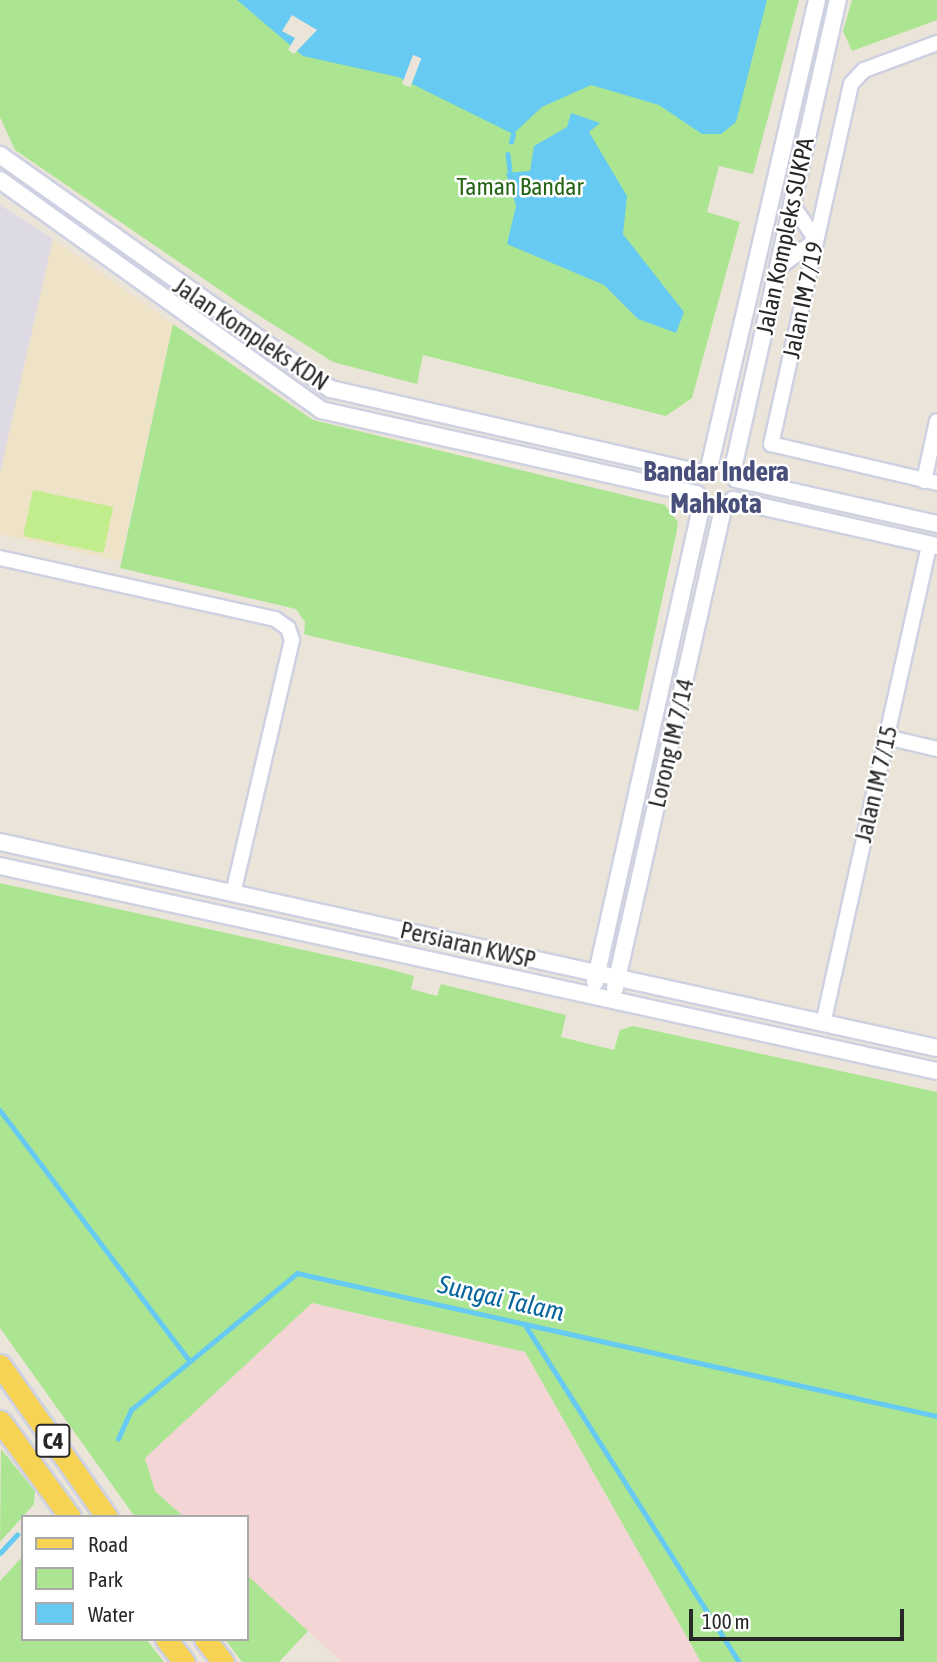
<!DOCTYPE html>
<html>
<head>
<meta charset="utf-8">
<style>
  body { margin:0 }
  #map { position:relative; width:937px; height:1662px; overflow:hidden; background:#ebe4d8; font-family:"Asap Condensed",sans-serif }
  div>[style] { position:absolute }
  .industrial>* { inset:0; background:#dddae3 }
  .education>* { inset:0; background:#eee2c7 }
  .medical>* { inset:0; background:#f3d5d6 }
  .green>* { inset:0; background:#ace592 }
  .pitch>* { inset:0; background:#c2ed8d; transform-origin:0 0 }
  .water>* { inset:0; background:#66caf3 }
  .pier>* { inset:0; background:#ebe4d8; transform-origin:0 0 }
  .stream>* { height:4.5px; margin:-2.25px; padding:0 2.25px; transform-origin:2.25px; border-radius:2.25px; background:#66caf3 }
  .roads { filter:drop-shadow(2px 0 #ced1e2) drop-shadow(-2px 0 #ced1e2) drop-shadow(0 2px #ced1e2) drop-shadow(0 -2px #ced1e2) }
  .minor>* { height:14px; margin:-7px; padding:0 7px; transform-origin:7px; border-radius:7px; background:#fff }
  .tertiary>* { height:16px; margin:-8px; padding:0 8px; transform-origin:8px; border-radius:8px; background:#fff }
  .primary>* { height:21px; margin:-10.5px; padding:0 10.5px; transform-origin:10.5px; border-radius:10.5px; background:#f6d353 }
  span { translate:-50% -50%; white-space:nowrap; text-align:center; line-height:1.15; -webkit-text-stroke:5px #fff; paint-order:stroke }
  .shield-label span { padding:2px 5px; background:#fff; border:2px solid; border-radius:5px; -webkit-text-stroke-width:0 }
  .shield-label { font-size:23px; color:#282828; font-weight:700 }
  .park-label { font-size:24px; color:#256616 }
  .street-label { font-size:24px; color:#282828 }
  .water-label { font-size:26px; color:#08669c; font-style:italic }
  .quarter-label { font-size:28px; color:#474f7a; font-weight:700 }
  .legend { position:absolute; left:21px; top:1515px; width:228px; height:126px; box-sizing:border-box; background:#fff; border:2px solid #a9a9a9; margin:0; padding:9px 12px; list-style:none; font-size:21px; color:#282828 }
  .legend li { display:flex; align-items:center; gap:14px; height:35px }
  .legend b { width:35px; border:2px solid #a9a9a9 }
  .scale { position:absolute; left:689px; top:1609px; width:215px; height:32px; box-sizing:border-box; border:4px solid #282828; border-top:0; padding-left:9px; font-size:21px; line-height:24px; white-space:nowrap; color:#282828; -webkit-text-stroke:5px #fff; paint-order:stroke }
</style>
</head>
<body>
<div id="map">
  <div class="industrial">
    <div style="clip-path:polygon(0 205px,53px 239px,0 473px)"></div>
  </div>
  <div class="education">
    <div style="clip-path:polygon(53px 239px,173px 324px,120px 561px,0 534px,0 473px)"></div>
  </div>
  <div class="medical">
    <div style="clip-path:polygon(311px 1303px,525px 1352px,701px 1662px,342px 1662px,247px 1575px,247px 1517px,184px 1517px,155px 1491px,145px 1458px)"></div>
  </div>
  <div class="green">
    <div style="clip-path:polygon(0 0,799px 0,753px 174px,719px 166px,707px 212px,740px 222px,692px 398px,666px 416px,423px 355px,417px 384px,333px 362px,242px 305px,15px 150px,0 117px)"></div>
    <div style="clip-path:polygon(852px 0,937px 0,937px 20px,852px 51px,843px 31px)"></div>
    <div style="clip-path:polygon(173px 324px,313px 420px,665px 505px,678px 522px,676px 535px,638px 711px,315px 637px,304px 634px,305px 622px,296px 609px,120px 568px)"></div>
    <div style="clip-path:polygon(0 883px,385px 968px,414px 976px,411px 989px,437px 996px,441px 984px,566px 1015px,561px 1037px,614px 1050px,620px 1030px,633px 1026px,937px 1092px,937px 1662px,701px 1662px,525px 1352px,312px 1303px,145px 1458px,155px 1491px,184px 1517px,135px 1517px,0 1328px)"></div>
    <div style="clip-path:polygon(1px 1449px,35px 1491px,34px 1504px,0 1542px)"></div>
    <div style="clip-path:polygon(23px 1556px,23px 1639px,146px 1639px,164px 1662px,0 1662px,0 1581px)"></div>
    <div style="clip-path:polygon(247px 1575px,308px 1631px,279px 1662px,242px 1662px,225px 1639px,247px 1639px)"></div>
  </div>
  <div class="pitch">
    <div style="left:33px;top:490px;width:82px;height:47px;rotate:12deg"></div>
  </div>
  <div class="water">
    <div style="clip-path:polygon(237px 0,767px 0,736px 122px,721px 134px,702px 134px,659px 105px,591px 85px,542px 107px,513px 134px,398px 77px,303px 56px)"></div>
    <div style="clip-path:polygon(571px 113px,600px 123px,589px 132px,627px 196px,623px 234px,684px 312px,676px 333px,638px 319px,604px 285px,507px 244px,516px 206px,506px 173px,530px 171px,534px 146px,567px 127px)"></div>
  </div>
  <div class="pier">
    <div style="clip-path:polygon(292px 15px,317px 30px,294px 54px,288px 50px,295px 38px,282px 31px)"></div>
    <div style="left:413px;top:55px;width:9px;height:31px;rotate:21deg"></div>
  </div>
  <div class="stream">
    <div style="left:511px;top:142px;width:8px;rotate:-76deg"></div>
    <div style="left:508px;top:154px;width:16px;rotate:83deg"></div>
    <div style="left:0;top:1110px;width:315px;rotate:52.9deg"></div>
    <div style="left:526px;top:1326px;width:398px;rotate:57.6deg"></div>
    <div style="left:118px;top:1439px;width:32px;rotate:-66deg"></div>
    <div style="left:131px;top:1410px;width:215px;rotate:-39.5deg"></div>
    <div style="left:297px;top:1273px;width:656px;rotate:12.6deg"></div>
    <div style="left:0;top:1553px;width:25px;rotate:-47deg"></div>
  </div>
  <div class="roads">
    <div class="minor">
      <div style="left:937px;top:43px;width:78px;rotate:159.7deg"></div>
      <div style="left:864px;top:70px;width:19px;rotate:133deg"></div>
      <div style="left:851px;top:84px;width:369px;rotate:102.5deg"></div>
      <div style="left:771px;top:444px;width:171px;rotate:13.2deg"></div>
      <div style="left:778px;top:268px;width:47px;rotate:-36.4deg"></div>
      <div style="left:816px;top:240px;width:45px;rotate:-124deg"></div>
      <div style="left:924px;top:481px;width:61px;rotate:-77.8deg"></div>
      <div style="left:0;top:558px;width:282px;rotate:12.5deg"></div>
      <div style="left:275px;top:619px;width:16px;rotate:35deg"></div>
      <div style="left:288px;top:628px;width:13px;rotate:72deg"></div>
      <div style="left:292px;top:640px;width:260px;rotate:103.1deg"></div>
      <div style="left:886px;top:737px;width:52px;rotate:13.2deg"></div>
      <div style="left:823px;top:1024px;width:491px;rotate:-77.5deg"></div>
    </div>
    <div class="tertiary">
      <div style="left:0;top:155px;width:405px;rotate:35.3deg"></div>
      <div style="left:331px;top:389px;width:379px;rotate:12.8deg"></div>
      <div style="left:0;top:180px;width:395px;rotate:35.6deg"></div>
      <div style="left:321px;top:410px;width:385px;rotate:12.6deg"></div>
      <div style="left:709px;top:468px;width:480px;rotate:-77deg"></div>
      <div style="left:732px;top:473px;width:485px;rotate:-77.4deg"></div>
      <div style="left:736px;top:479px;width:206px;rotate:12.6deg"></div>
      <div style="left:733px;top:500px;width:209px;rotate:12.7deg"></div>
      <div style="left:0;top:842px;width:959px;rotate:12.4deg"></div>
      <div style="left:0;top:866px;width:959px;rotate:12.34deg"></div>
      <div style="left:595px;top:982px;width:492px;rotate:-77.4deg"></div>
      <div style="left:615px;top:988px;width:494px;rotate:-77.3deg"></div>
    </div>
    <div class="primary">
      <div style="left:0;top:1365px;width:186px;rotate:54.9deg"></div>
      <div style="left:0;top:1421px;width:119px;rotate:53.9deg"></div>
      <div style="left:166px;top:1639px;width:29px;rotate:52deg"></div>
      <div style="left:205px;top:1639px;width:29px;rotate:52deg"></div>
    </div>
  </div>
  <div class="shield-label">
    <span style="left:53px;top:1441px">C4</span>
  </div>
  <div class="park-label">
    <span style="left:520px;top:187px">Taman Bandar</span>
  </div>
  <div class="street-label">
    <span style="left:785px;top:236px;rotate:-78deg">Jalan Kompleks SUKPA</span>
    <span style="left:803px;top:300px;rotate:-78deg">Jalan IM 7/19</span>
    <span style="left:251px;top:334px;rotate:34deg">Jalan Kompleks KDN</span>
    <span style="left:671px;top:743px;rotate:-77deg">Lorong IM 7/14</span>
    <span style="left:876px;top:784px;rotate:-77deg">Jalan IM 7/15</span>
    <span style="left:468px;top:945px;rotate:13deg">Persiaran KWSP</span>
  </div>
  <div class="water-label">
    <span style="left:501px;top:1299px;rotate:13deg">Sungai Talam</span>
  </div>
  <div class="quarter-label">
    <span style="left:716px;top:487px">Bandar Indera<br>Mahkota</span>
  </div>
  <ul class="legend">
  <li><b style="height:9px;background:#f6d353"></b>Road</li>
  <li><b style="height:19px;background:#ace592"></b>Park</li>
  <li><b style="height:19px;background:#66caf3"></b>Water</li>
  </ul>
  <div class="scale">100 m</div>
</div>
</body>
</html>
